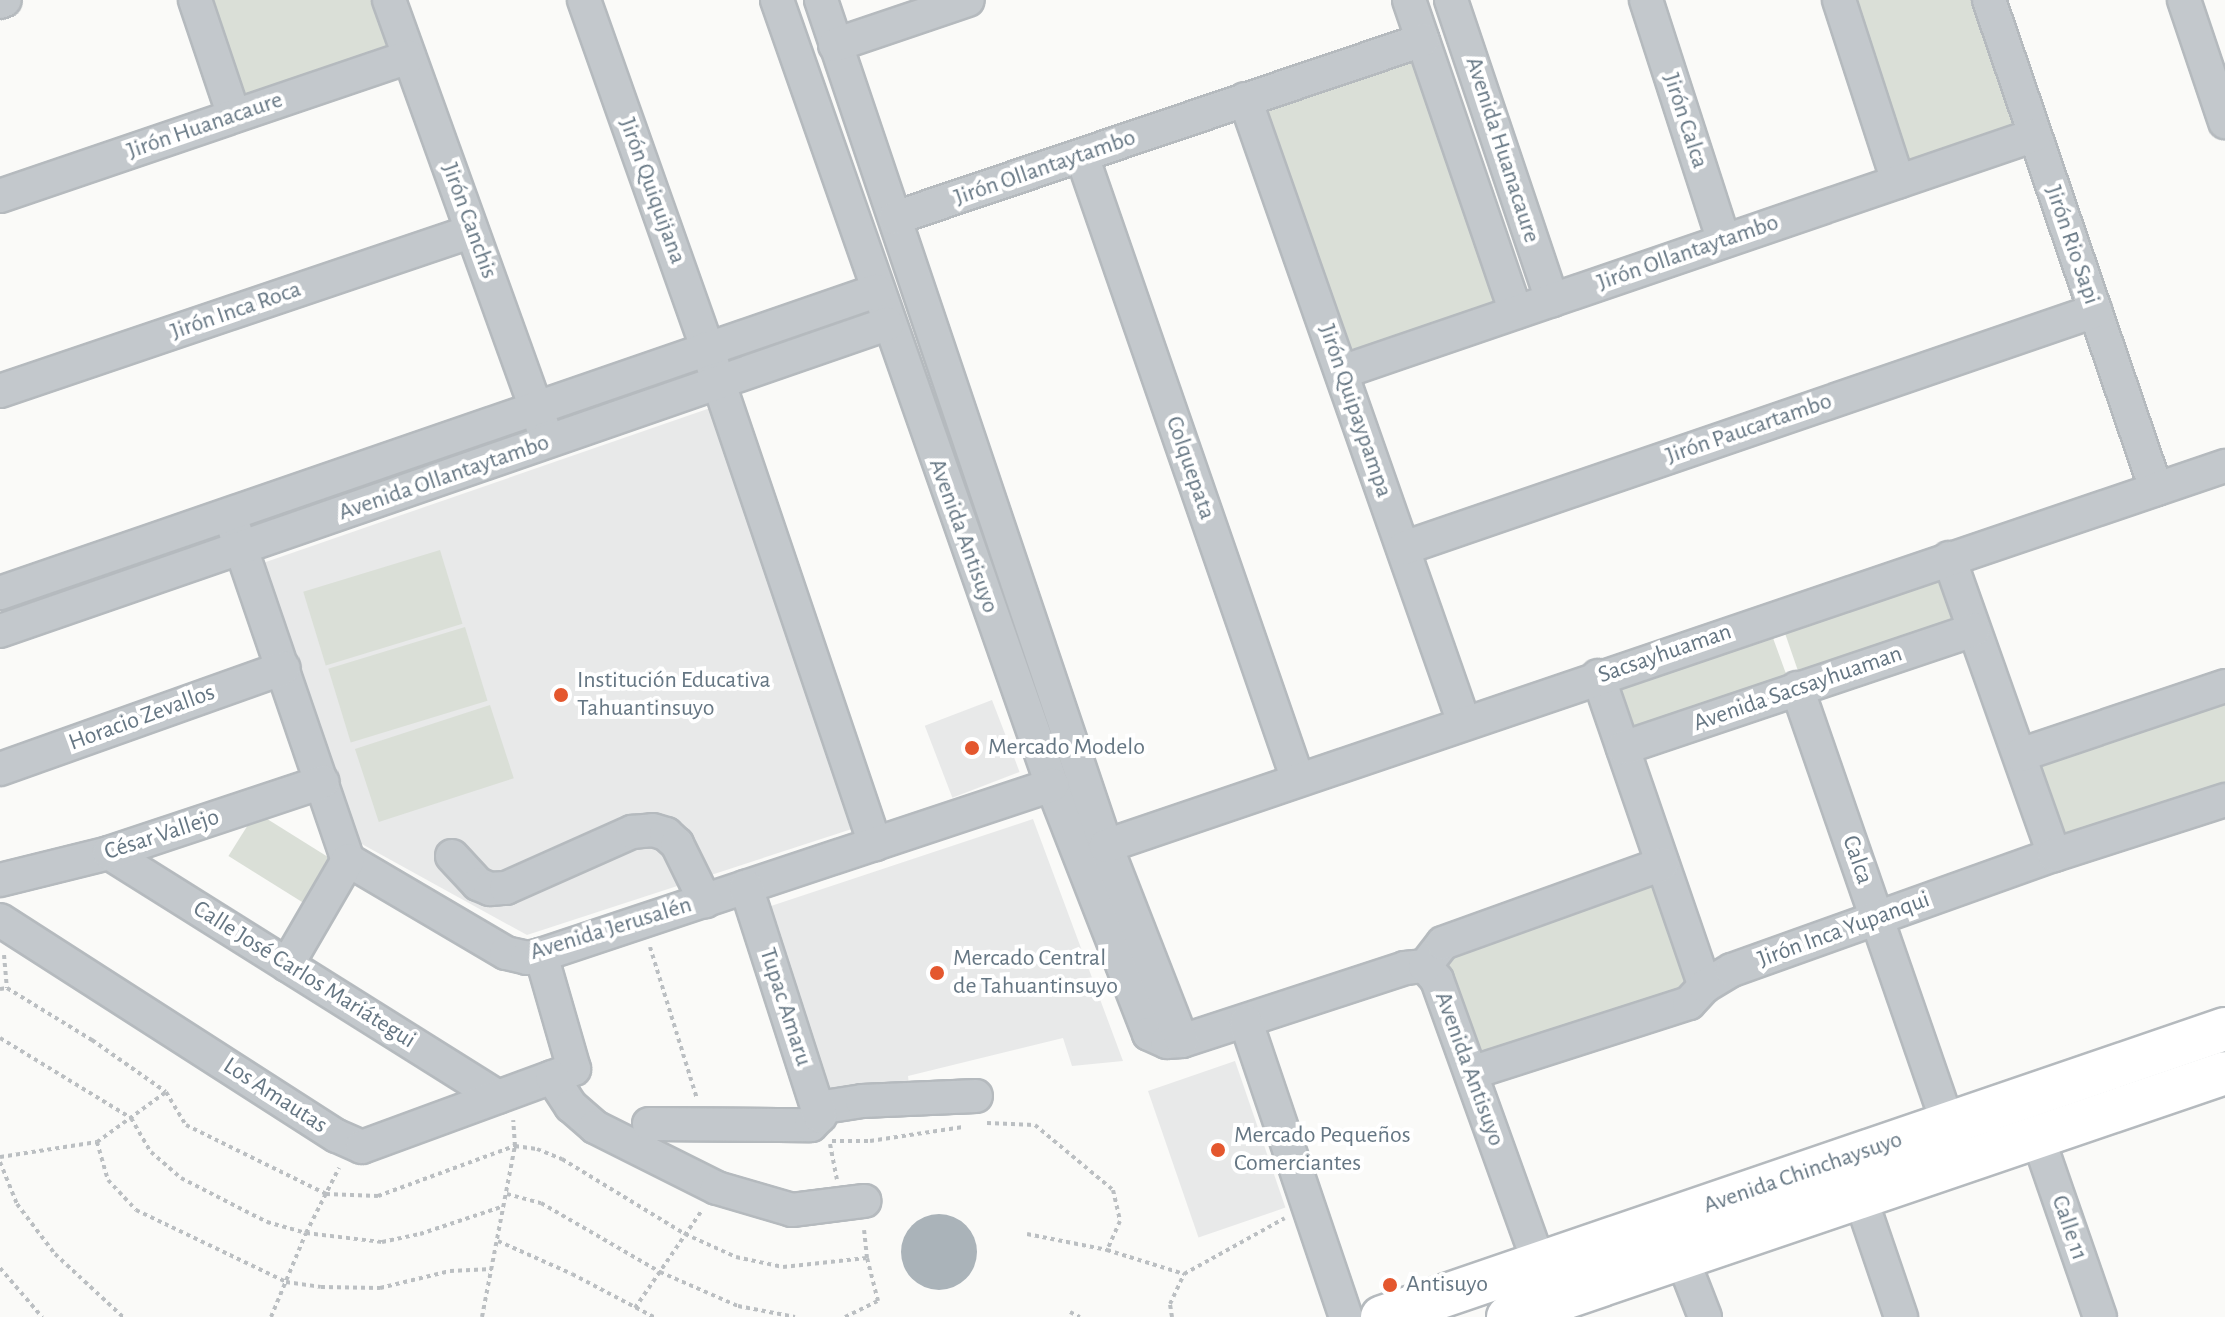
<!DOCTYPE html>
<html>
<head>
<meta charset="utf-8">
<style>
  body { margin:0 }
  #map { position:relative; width:2225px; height:1317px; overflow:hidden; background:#fafaf8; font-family:"Alegreya Sans",sans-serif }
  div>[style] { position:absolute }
  .built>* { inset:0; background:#e8e9e9; transform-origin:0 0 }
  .green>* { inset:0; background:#dadfd7; transform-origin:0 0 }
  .building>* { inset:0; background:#aab3b9 }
  .round { border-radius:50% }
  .path>* { height:4px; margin-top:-2px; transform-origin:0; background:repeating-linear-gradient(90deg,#bbbfc2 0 4px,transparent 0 8px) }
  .roads { filter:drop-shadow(2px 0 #b5babe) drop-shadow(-2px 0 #b5babe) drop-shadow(0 2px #b5babe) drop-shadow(0 -2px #b5babe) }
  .minor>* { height:32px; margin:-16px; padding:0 16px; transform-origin:16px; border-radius:16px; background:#c3c8cc }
  .major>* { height:42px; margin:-21px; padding:0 21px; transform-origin:21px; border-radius:21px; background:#fff }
  .dots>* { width:22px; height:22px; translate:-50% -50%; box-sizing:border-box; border:4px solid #fff; border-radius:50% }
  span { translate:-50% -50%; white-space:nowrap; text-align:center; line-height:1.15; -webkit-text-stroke:8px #fff; paint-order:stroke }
  .street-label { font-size:24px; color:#657683 }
  .poi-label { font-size:24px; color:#657683 }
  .left { translate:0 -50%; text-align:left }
</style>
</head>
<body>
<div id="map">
  <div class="built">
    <div style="clip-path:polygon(719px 405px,858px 827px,527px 935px,360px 843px,263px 563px)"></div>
    <div style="left:992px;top:700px;width:77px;height:72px;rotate:69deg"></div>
    <div style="clip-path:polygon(1033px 819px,1123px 1061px,1072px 1066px,1063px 1038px,908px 1076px,909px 1085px,828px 1101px,762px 909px)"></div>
    <div style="left:1235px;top:1061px;width:155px;height:92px;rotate:71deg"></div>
  </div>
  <div class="green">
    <div style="clip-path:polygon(201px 0,383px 0,402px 52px,237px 108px)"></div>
    <div style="clip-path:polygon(1846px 0,1980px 0,2025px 129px,1901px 169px)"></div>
    <div style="left:1416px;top:53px;width:267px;height:166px;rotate:71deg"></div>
    <div style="left:440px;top:550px;width:77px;height:143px;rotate:73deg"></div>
    <div style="left:1943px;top:570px;width:60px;height:170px;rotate:71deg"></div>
    <div style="left:465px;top:627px;width:77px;height:143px;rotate:73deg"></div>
    <div style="left:1769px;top:627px;width:59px;height:170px;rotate:70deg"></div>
    <div style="clip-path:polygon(2225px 693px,2225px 794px,2058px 848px,2027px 759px)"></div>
    <div style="left:490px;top:705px;width:77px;height:142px;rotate:72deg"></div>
    <div style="left:256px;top:812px;width:92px;height:52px;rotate:32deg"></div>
    <div style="left:1656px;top:876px;width:119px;height:231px;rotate:70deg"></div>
  </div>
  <div class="building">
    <div class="round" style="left:901px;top:1214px;width:76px;height:76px"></div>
  </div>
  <div class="path">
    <div style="left:650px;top:947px;width:159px;rotate:72.8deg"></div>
    <div style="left:4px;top:955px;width:33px;rotate:85deg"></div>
    <div style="left:0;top:989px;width:7px;rotate:-8deg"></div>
    <div style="left:7px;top:988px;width:100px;rotate:31.5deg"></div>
    <div style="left:92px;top:1040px;width:90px;rotate:35.1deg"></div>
    <div style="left:166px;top:1092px;width:39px;rotate:59deg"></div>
    <div style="left:186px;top:1125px;width:156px;rotate:26.2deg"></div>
    <div style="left:326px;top:1194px;width:52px;rotate:2.2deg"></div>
    <div style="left:378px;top:1196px;width:146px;rotate:-20.1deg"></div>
    <div style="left:515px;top:1146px;width:22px;rotate:8deg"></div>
    <div style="left:537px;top:1149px;width:27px;rotate:22deg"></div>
    <div style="left:562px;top:1159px;width:144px;rotate:31.4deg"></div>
    <div style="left:685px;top:1234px;width:56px;rotate:24.3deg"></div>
    <div style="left:736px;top:1257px;width:48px;rotate:12deg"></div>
    <div style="left:783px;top:1267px;width:84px;rotate:-6.1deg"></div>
    <div style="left:0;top:1038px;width:153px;rotate:31.4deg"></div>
    <div style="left:131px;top:1118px;width:39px;rotate:60deg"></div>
    <div style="left:151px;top:1152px;width:40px;rotate:41deg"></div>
    <div style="left:181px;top:1178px;width:97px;rotate:27.1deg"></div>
    <div style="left:267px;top:1222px;width:41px;rotate:15.8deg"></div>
    <div style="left:306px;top:1233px;width:77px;rotate:6.8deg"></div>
    <div style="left:382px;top:1242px;width:39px;rotate:-12deg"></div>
    <div style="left:420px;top:1234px;width:89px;rotate:-18.4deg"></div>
    <div style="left:987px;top:1123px;width:48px;rotate:2.4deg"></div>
    <div style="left:1035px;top:1125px;width:102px;rotate:39.8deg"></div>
    <div style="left:1113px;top:1190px;width:32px;rotate:77deg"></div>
    <div style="left:1120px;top:1221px;width:32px;rotate:114deg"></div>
    <div style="left:832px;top:1141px;width:38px"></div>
    <div style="left:870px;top:1141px;width:94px;rotate:-8.6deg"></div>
    <div style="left:97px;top:1142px;width:40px;rotate:74deg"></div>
    <div style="left:108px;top:1180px;width:41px;rotate:47deg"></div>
    <div style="left:136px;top:1210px;width:166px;rotate:25.6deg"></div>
    <div style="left:286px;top:1282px;width:35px;rotate:8deg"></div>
    <div style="left:321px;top:1287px;width:59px;rotate:1deg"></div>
    <div style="left:380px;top:1288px;width:72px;rotate:-13.7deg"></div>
    <div style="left:450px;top:1271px;width:42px;rotate:-2.7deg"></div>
    <div style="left:830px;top:1144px;width:36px;rotate:79deg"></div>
    <div style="left:0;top:1157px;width:98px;rotate:-8.8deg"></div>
    <div style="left:97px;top:1142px;width:85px;rotate:-35.9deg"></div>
    <div style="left:0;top:1162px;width:45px;rotate:68deg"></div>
    <div style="left:17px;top:1204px;width:63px;rotate:52.8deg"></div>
    <div style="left:55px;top:1254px;width:93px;rotate:42.8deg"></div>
    <div style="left:507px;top:1194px;width:35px;rotate:15deg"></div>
    <div style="left:541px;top:1203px;width:138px;rotate:30.1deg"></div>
    <div style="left:660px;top:1272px;width:85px;rotate:23.6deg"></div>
    <div style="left:738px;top:1306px;width:58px;rotate:10.9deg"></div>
    <div style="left:1027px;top:1234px;width:82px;rotate:11.3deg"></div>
    <div style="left:1107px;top:1250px;width:81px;rotate:17.3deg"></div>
    <div style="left:498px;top:1241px;width:81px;rotate:24deg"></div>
    <div style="left:572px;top:1274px;width:93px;rotate:27.7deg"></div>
    <div style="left:0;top:1268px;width:65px;rotate:49.4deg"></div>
    <div style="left:635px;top:1308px;width:119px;rotate:-55.6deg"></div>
    <div style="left:1070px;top:1312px;width:11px;rotate:27deg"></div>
    <div style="left:271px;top:1317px;width:91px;rotate:-67.4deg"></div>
    <div style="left:306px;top:1233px;width:73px;rotate:-63.1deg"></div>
    <div style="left:482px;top:1317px;width:174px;rotate:-79.1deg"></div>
    <div style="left:515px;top:1146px;width:26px;rotate:-94deg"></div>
    <div style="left:845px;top:1317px;width:37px;rotate:-26deg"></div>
    <div style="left:878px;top:1301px;width:44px;rotate:-104.3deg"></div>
    <div style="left:867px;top:1258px;width:28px;rotate:-96deg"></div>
    <div style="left:1172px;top:1317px;width:13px;rotate:-99deg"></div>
    <div style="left:1170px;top:1304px;width:33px;rotate:-65deg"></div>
    <div style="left:1184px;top:1274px;width:115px;rotate:-29deg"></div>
  </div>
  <div class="roads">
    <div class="minor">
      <div style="left:195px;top:0;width:122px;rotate:71.4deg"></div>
      <div style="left:389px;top:0;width:457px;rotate:70.2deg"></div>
      <div style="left:584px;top:0;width:369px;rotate:70.5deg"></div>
      <div style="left:707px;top:348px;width:524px;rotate:71.29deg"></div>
      <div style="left:777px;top:0;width:832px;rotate:70.69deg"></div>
      <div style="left:1052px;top:785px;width:267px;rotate:68.7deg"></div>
      <div style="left:1149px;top:1034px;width:20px;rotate:24deg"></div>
      <div style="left:1167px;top:1042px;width:15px;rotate:-4deg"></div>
      <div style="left:1182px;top:1041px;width:235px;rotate:-18.1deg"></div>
      <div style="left:1405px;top:968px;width:20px;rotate:-6deg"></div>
      <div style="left:1425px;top:966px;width:18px;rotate:49deg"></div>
      <div style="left:1437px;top:980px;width:301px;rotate:70.2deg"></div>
      <div style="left:821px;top:0;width:893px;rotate:71.38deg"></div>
      <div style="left:1106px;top:846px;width:209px;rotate:68.7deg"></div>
      <div style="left:1409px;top:0;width:330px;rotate:71.1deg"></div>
      <div style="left:1451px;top:0;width:317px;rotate:71.4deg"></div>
      <div style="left:1646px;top:0;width:253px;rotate:72.1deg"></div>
      <div style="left:1839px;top:0;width:191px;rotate:72deg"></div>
      <div style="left:1989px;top:0;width:517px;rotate:71.14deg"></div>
      <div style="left:2184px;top:0;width:129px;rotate:71.4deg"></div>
      <div style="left:0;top:2px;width:5px;rotate:-22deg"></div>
      <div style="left:835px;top:45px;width:140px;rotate:-18.7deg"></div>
      <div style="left:1245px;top:99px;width:661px;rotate:70.66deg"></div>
      <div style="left:1082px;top:156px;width:660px;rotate:70.91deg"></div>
      <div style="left:0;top:196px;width:432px;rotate:-18.8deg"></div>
      <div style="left:895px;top:218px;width:557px;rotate:-18.63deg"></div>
      <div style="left:1342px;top:372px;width:732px;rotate:-18.88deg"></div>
      <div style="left:0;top:391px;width:498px;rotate:-18.7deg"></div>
      <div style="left:230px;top:516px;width:364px;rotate:71.1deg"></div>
      <div style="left:348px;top:860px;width:183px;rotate:30.5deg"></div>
      <div style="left:506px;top:953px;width:22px;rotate:13deg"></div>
      <div style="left:527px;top:958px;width:14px;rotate:-12deg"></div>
      <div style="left:541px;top:955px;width:539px;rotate:-18.4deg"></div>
      <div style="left:1404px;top:548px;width:731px;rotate:-18.93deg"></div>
      <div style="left:1949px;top:558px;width:315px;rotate:70.5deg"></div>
      <div style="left:0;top:593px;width:927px;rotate:-19.02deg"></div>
      <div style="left:0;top:631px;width:939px;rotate:-19.09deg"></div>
      <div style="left:1598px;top:676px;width:328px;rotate:71deg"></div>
      <div style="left:1797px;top:688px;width:460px;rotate:70.9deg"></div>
      <div style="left:1623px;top:748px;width:370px;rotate:-18.6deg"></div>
      <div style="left:2020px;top:755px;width:216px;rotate:-18.6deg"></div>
      <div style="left:0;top:769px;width:301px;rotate:-19.6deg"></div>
      <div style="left:1106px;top:846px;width:1182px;rotate:-18.76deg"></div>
      <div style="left:109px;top:853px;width:459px;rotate:32.1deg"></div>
      <div style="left:452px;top:856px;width:38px;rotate:47deg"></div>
      <div style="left:478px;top:884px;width:13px;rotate:23deg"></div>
      <div style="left:490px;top:889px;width:16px;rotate:-4deg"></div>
      <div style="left:506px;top:888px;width:138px;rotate:-24deg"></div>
      <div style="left:632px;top:832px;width:21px;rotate:-5deg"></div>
      <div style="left:653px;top:830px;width:14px;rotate:17deg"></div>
      <div style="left:666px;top:834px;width:15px;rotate:42deg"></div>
      <div style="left:677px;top:844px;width:64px;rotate:63.8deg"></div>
      <div style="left:0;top:880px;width:112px;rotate:-13.9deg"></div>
      <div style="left:109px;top:853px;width:225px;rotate:-18.4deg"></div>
      <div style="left:0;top:920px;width:400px;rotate:32.7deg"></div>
      <div style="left:337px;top:1136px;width:27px;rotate:24deg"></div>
      <div style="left:362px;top:1147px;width:226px;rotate:-20.2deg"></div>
      <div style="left:574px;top:1069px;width:119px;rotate:-106.1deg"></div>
      <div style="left:287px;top:965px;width:121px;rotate:-59.8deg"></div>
      <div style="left:1425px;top:966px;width:29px;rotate:-52deg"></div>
      <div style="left:1443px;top:943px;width:233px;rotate:-19.8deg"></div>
      <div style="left:1246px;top:1022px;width:311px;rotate:71.3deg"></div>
      <div style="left:1471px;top:1073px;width:229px;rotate:-17.8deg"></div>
      <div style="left:1689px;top:1003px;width:23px;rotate:-47deg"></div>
      <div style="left:1705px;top:986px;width:31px;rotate:-31deg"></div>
      <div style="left:1732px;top:970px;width:342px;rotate:-19.7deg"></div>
      <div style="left:2054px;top:855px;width:180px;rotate:-17.8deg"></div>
      <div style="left:552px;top:1077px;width:35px;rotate:57deg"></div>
      <div style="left:571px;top:1106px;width:32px;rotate:41deg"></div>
      <div style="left:595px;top:1127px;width:136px;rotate:26.6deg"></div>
      <div style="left:717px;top:1188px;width:78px;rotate:16.3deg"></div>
      <div style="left:792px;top:1210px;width:73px;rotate:-7.1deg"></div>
      <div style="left:818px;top:1108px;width:45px;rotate:-9deg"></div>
      <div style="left:862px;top:1101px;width:114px;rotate:-2.5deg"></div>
      <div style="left:649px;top:1124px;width:162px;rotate:0.4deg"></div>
      <div style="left:811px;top:1125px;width:13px;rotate:-45deg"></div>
      <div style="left:820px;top:1116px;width:241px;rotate:-107.9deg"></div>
      <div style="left:2038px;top:1138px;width:189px;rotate:70.9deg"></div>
      <div style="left:1853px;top:1176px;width:149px;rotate:71.2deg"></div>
      <div style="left:1682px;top:1258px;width:63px;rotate:68.7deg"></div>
    </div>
    <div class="major">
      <div style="left:1382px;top:1317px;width:891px;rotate:-18.86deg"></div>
      <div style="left:1508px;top:1317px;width:757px;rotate:-18.79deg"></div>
    </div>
  </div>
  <div class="dots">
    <div style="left:561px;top:695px;background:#e4572e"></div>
    <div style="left:972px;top:748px;background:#e4572e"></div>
    <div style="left:937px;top:973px;background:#e4572e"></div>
    <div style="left:1218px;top:1150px;background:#e4572e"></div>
    <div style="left:1390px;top:1285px;background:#e4572e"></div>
  </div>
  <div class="street-label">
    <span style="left:1685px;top:121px;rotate:72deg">Jirón Calca</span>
    <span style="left:205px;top:126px;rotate:-19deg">Jirón Huanacaure</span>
    <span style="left:1502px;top:150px;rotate:72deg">Avenida Huanacaure</span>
    <span style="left:1045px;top:168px;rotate:-19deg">Jirón Ollantaytambo</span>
    <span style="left:652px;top:191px;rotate:70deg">Jirón Quiquijana</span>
    <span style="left:469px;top:221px;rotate:70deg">Jirón Canchis</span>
    <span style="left:2072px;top:245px;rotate:71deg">Jirón Rio Sapi</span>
    <span style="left:1688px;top:253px;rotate:-19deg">Jirón Ollantaytambo</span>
    <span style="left:236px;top:311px;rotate:-19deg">Jirón Inca Roca</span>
    <span style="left:1355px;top:411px;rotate:71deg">Jirón Quipaypampa</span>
    <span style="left:1749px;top:429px;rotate:-19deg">Jirón Paucartambo</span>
    <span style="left:1190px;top:468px;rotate:71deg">Colquepata</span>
    <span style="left:444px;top:478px;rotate:-19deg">Avenida Ollantaytambo</span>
    <span style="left:963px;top:536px;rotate:70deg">Avenida Antisuyo</span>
    <span style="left:1665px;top:654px;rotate:-19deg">Sacsayhuaman</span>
    <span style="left:1798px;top:689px;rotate:-19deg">Avenida Sacsayhuaman</span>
    <span style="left:142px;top:718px;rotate:-20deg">Horacio Zevallos</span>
    <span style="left:162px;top:835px;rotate:-18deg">César Vallejo</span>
    <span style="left:1857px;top:860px;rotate:71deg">Calca</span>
    <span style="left:611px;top:929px;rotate:-17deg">Avenida Jerusalén</span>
    <span style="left:1844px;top:930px;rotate:-20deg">Jirón Inca Yupanqui</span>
    <span style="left:304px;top:975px;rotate:32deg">Calle José Carlos Mariátegui</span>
    <span style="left:785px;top:1007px;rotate:72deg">Tupac Amaru</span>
    <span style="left:1469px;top:1069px;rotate:70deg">Avenida Antisuyo</span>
    <span style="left:275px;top:1096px;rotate:33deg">Los Amautas</span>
    <span style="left:1803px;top:1173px;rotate:-19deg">Avenida Chinchaysuyo</span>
    <span style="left:2069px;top:1228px;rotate:71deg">Calle 11</span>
  </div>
  <div class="poi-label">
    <span class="left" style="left:577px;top:695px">Institución Educativa<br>Tahuantinsuyo</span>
    <span class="left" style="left:988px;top:748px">Mercado Modelo</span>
    <span class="left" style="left:953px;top:973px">Mercado Central<br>de Tahuantinsuyo</span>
    <span class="left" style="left:1234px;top:1150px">Mercado Pequeños<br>Comerciantes</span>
    <span class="left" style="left:1406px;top:1285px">Antisuyo</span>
  </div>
</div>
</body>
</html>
